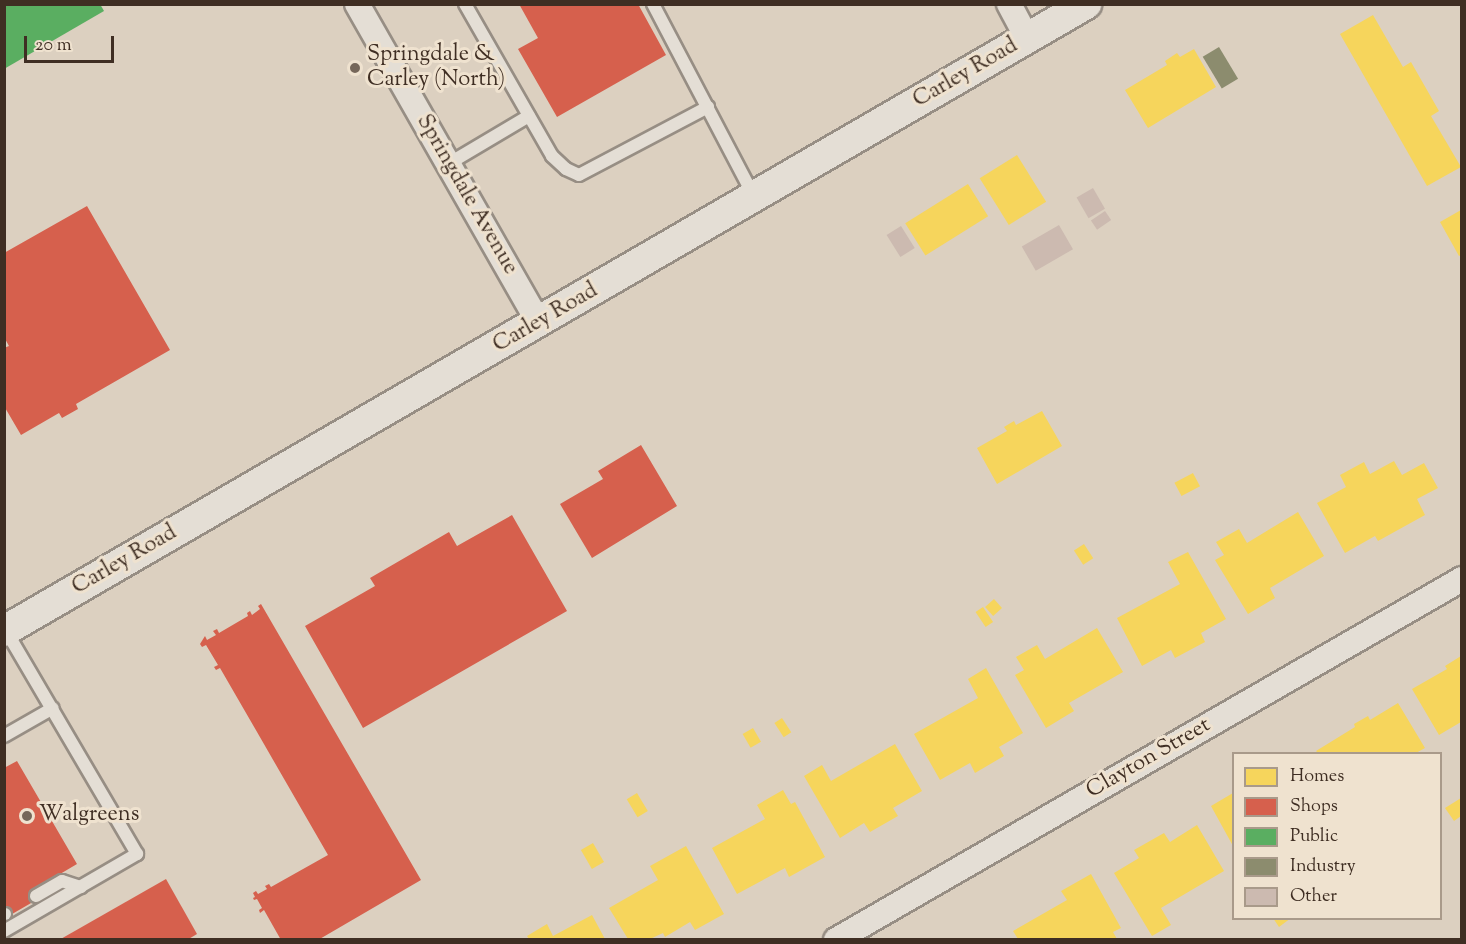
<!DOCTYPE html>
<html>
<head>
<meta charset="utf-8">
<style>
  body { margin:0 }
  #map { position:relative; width:1466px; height:944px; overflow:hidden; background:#dcd0c0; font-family:"Sorts Mill Goudy",serif }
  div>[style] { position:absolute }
  .homes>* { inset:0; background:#f6d55c; transform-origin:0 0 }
  .shops>* { inset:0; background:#d6604d }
  .public>* { inset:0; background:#5aae61 }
  .industry>* { inset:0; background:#8c8c6e; transform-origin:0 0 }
  .building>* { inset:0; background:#ccbab0; transform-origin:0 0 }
  .roads { filter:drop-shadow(2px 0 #978e84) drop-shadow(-2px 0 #978e84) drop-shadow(0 2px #978e84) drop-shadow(0 -2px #978e84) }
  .service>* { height:12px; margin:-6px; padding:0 6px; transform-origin:6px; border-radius:6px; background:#e4ded5 }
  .minor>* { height:24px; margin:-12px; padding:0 12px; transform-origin:12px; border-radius:12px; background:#e4ded5 }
  .tertiary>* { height:30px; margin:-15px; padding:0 15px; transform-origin:15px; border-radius:15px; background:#e4ded5 }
  .dots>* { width:16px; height:16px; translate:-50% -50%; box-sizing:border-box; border:3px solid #efe2cf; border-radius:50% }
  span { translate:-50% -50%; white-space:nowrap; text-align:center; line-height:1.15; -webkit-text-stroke:6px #efe2cf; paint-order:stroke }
  .poi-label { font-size:22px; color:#3f2e23 }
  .left { translate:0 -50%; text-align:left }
  .street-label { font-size:22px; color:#3f2e23 }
  .frame { position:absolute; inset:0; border:6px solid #3f2e23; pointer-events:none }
  .legend { position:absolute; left:1232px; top:752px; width:210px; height:168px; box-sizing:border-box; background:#efe2cf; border:2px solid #a99a8a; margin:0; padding:8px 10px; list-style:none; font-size:18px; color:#3f2e23 }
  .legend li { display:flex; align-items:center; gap:12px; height:30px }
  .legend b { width:30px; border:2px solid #a99a8a }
  .scale { position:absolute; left:24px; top:36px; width:90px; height:27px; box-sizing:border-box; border:3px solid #3f2e23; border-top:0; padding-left:8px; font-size:18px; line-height:21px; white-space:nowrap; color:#3f2e23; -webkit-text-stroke:4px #efe2cf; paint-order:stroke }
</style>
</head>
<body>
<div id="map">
  <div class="homes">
    <div style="clip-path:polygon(1373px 15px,1403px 67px,1411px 62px,1439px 111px,1431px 116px,1461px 167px,1427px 186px,1340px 34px)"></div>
    <div style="clip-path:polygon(1194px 49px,1216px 87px,1148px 128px,1125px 90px,1167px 65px,1165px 61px,1177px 53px,1180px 57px)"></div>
    <div style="left:1017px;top:155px;width:55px;height:44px;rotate:58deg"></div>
    <div style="left:968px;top:184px;width:38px;height:74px;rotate:58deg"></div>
    <div style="clip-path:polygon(1461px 210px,1461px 255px,1459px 256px,1440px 222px)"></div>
    <div style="clip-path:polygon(1042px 411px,1062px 446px,997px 484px,977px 448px,1007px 431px,1004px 427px,1014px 421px,1016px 425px)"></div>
    <div style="clip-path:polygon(1394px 461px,1402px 475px,1424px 463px,1438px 488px,1417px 499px,1425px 515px,1378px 541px,1375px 536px,1345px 553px,1317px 503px,1346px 487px,1340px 475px,1364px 462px,1370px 474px)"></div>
    <div style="left:1193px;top:473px;width:15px;height:21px;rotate:62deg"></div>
    <div style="clip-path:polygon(1298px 512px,1324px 556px,1270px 588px,1275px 598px,1248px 614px,1215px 560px,1224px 555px,1216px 542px,1239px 529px,1247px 543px)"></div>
    <div style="left:1084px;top:544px;width:17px;height:12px;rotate:57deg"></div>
    <div style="clip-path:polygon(1188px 552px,1226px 619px,1201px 633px,1205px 642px,1175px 658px,1171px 650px,1142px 666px,1117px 618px,1180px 584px,1168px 562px)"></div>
    <div style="left:994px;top:599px;width:12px;height:12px;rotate:48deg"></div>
    <div style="left:983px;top:607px;width:18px;height:9px;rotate:56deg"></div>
    <div style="clip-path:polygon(1097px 628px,1123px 672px,1069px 703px,1074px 711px,1046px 728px,1015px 675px,1024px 670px,1016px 657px,1037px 645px,1045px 659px)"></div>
    <div style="clip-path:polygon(1461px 656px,1461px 722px,1439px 735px,1412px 689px,1447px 669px,1445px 666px)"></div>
    <div style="clip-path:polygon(986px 668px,1023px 733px,999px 747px,1004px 756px,975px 773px,970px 763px,940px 780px,914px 734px,978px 698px,968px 679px)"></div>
    <div style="clip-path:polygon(1398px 703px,1425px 748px,1416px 753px,1318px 753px,1316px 751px,1355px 727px,1354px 724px,1368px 716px,1370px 720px)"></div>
    <div style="left:782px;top:718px;width:17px;height:9px;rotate:57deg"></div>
    <div style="left:753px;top:728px;width:16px;height:12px;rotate:60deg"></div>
    <div style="clip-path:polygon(895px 744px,922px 791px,893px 808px,898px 816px,870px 832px,864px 823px,840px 838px,804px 776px,822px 765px,831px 781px)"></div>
    <div style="clip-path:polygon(783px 790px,791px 804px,795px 802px,825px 857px,789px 877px,785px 868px,737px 894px,712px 848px,765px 819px,757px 805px)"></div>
    <div style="left:637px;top:793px;width:21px;height:12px;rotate:59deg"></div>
    <div style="clip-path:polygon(1233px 793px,1233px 846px,1211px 806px)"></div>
    <div style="clip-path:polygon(1461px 798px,1461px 816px,1454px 821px,1445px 808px)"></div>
    <div style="clip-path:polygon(1197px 825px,1224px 871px,1161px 908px,1171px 925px,1152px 936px,1114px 873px,1139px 858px,1134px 850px,1164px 833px,1170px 842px)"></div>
    <div style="left:593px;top:843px;width:22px;height:14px;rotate:60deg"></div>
    <div style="clip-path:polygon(686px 846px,724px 914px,695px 930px,690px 922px,665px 937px,663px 933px,650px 939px,628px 939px,609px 908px,658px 880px,650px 866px)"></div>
    <div style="clip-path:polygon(1091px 874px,1121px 928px,1113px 932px,1117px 939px,1018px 939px,1013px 931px,1067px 900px,1061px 891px)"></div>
    <div style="clip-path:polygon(592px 915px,605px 939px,529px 939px,527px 936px,547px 924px,553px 936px)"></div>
    <div style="clip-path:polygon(1273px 918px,1291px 918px,1279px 927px)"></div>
  </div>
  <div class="shops">
    <div style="clip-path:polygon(519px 4px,638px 4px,666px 55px,557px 117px,518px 49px,538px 38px)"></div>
    <div style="clip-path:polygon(87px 206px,170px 350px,76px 404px,78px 409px,62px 418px,59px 413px,21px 435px,4px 406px,4px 348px,9px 346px,4px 337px,4px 253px)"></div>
    <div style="clip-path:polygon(641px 445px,677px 506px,592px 558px,560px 504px,603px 479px,598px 471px)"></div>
    <div style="clip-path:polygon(512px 515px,567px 611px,363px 728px,305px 626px,375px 586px,370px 578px,449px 532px,457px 546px)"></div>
    <div style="clip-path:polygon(261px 604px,421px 880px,318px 940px,281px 940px,264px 910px,260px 913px,259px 910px,262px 908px,257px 899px,254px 900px,253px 898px,255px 897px,253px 893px,256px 891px,258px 894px,267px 889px,265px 886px,269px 884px,271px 887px,328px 855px,220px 668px,216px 670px,214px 667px,218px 665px,206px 645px,202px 647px,200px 644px,205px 636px,207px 640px,216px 635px,213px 631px,217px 629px,219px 633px,248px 616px,247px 613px,250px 611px,252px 615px,260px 609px,258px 606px)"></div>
    <div style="clip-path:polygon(17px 761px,77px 864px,33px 890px,38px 899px,7px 917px,4px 913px,4px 768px)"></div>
    <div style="clip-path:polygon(166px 879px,197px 934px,187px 940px,59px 940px)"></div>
  </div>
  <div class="public">
    <div style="clip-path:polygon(4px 4px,100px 4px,104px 11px,4px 69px)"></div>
  </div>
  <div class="industry">
    <div style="left:1219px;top:47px;width:37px;height:19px;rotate:59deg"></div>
  </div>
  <div class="building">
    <div style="left:1093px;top:188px;width:24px;height:19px;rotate:60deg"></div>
    <div style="left:1105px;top:211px;width:11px;height:17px;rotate:56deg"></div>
    <div style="left:1059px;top:225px;width:28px;height:43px;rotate:60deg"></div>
    <div style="left:901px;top:226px;width:26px;height:17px;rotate:58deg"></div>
  </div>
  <div class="roads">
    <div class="service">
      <div style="left:465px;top:4px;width:175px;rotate:60.2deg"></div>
      <div style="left:552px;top:156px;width:19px;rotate:43deg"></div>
      <div style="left:566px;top:169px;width:14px;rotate:25deg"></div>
      <div style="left:579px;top:175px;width:146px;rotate:-27.8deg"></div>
      <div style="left:653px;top:4px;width:217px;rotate:62.3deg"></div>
      <div style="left:448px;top:164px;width:94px;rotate:-30.7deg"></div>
      <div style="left:4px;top:736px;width:56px;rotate:-29.7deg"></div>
      <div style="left:36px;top:896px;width:30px;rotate:-30deg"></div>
      <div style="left:62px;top:881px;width:20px;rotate:18deg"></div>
      <div style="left:4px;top:914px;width:1px"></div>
      <div style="left:4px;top:931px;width:154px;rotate:-30.1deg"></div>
      <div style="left:137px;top:854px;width:259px;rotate:-120.4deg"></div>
    </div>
    <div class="minor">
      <div style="left:357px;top:4px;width:367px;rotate:60.3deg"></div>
      <div style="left:1009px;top:4px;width:40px;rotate:62deg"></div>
      <div style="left:836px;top:940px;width:723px;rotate:-29.97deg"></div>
    </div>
    <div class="tertiary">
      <div style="left:4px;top:631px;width:1251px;rotate:-30.09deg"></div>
    </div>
  </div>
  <div class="dots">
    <div style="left:355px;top:68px;background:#76675a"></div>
    <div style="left:27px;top:816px;background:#76675a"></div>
  </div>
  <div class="poi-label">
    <span class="left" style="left:367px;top:68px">Springdale &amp;<br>Carley (North)</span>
    <span class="left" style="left:39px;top:816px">Walgreens</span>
  </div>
  <div class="street-label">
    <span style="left:966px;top:74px;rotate:-30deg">Carley Road</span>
    <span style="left:466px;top:195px;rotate:60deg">Springdale Avenue</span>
    <span style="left:546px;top:319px;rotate:-30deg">Carley Road</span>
    <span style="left:125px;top:561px;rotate:-30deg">Carley Road</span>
    <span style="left:1149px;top:759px;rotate:-30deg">Clayton Street</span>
  </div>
  <div class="frame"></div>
  <ul class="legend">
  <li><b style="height:16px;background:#f6d55c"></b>Homes</li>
  <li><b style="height:16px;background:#d6604d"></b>Shops</li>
  <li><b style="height:16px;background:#5aae61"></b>Public</li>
  <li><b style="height:16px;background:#8c8c6e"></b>Industry</li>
  <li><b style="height:16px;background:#ccbab0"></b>Other</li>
  </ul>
  <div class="scale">20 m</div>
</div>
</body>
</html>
